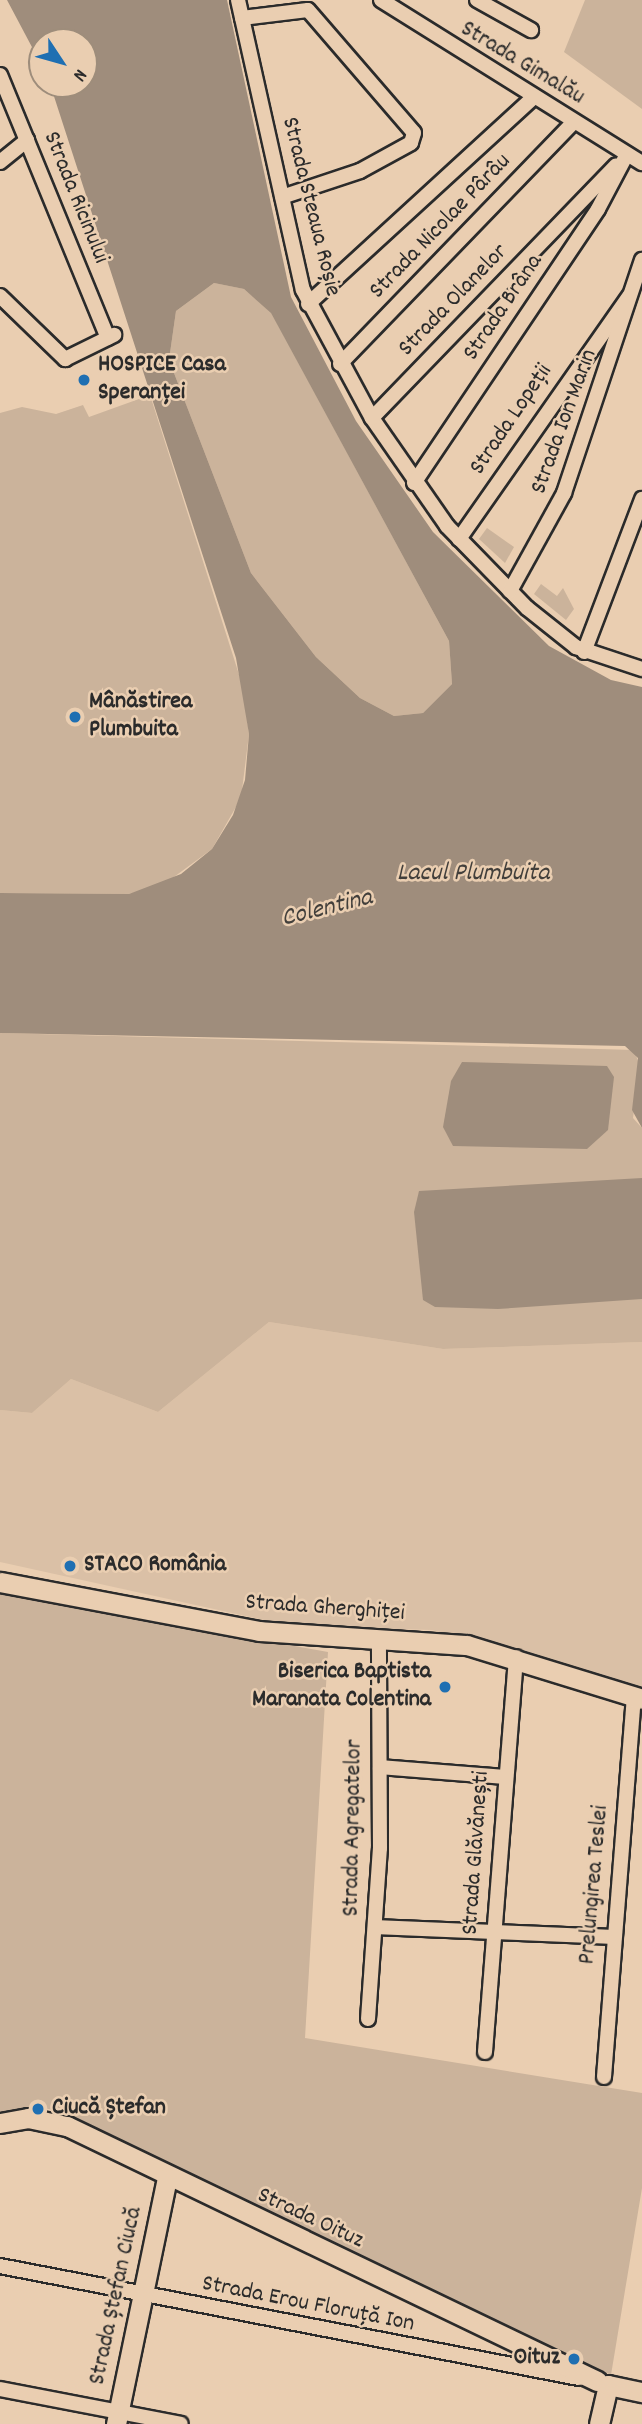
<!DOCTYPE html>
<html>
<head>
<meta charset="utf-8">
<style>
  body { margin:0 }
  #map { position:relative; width:642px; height:2424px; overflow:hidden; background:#eaceb1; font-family:Dekko,sans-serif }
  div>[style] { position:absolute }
  .built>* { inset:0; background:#dac0a6 }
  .green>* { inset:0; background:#cbb39b }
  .water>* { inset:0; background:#9f8d7c }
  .roads { filter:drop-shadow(2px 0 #2b2b2b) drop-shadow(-2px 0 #2b2b2b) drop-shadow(0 2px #2b2b2b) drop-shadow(0 -2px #2b2b2b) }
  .street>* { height:14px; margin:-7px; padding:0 7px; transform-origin:7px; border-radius:7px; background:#eaceb1 }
  .secondary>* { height:19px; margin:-9.5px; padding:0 9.5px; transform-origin:9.5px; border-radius:9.5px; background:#eaceb1 }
  .dots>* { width:19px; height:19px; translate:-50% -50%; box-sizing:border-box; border:4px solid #eaceb1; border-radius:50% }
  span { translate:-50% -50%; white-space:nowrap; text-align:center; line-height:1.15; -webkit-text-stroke:5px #eaceb1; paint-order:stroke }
  .street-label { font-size:24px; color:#2b2b2b }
  .poi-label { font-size:24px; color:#2b2b2b; font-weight:700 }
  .left { translate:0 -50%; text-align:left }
  .right { translate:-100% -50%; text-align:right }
  .water-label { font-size:26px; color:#423f3b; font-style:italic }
  .north { position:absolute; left:28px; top:28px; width:70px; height:70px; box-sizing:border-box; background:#eaceb1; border:2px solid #9e8d7b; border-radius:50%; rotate:126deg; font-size:19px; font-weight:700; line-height:28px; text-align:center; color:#2b2b2b }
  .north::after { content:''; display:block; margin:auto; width:24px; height:32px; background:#1f6fb2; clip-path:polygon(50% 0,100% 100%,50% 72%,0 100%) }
</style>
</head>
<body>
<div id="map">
  <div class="built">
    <div style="clip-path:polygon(269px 1322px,443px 1349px,642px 1342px,642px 1688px,432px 1630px,291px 1626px,0 1562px,0 1410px,32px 1413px,71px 1379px,158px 1412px)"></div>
  </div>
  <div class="green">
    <div style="clip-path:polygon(585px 0,642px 0,642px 109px,564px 52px)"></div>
    <div style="clip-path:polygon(214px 283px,244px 289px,271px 312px,449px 641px,452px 684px,423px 713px,394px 716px,360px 698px,316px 657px,251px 573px,169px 360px,176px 311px)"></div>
    <div style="clip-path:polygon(150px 395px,243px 687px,249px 734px,241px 798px,212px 849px,163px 885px,129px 894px,0 893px,0 413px,22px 407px,56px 414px,83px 405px,89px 417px)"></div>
    <div style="clip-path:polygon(487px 528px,514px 547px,505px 563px,479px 539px)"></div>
    <div style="clip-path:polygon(541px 584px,557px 596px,563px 588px,574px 609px,566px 620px,534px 594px)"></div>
    <div style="clip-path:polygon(0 1033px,634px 1050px,640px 1066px,633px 1118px,642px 1128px,642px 1342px,443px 1349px,269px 1322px,158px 1412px,71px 1379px,32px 1413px,0 1410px)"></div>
    <div style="clip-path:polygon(0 1593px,328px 1652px,305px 2038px,642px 2093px,642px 2188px,611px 2375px,49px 2109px,0 2113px)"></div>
  </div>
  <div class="water">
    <div style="clip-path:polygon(evenodd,7px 0,227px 0,291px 297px,356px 421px,433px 532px,549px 646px,611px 680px,642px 687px,642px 1128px,632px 1110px,638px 1058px,625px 1046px,0 1033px,0 893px,129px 894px,181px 874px,212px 849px,233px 815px,245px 780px,249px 734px,236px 658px,50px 84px,84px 84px,84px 42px,42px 42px,42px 66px,7px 0,214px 283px,244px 289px,271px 313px,449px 641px,452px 684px,423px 713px,394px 716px,360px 698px,316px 657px,251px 573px,169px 360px,176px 311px,214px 283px)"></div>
    <div style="clip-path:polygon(462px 1062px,607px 1066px,614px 1077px,608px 1130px,587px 1149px,453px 1146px,443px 1127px,451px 1081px)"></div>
    <div style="clip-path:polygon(642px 1178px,642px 1299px,498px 1309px,435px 1307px,423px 1300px,414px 1212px,419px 1191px)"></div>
  </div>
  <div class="roads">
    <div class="street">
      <div style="left:238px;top:0;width:297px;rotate:77.4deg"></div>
      <div style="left:303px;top:290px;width:145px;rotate:61.7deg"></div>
      <div style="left:372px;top:418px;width:131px;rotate:55.2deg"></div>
      <div style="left:447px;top:526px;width:115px;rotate:45.7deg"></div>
      <div style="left:527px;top:608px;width:63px;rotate:38.5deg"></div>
      <div style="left:576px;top:647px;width:70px;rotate:18.4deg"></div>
      <div style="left:381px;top:0;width:308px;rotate:32deg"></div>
      <div style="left:477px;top:0;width:62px;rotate:29.1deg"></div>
      <div style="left:242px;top:18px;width:66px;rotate:-6.9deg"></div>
      <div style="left:308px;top:10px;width:162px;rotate:49.2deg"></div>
      <div style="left:414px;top:133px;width:10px;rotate:107deg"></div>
      <div style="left:411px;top:143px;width:58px;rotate:151.2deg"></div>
      <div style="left:360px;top:171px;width:82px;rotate:161.6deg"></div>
      <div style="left:0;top:75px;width:284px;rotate:67.7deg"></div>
      <div style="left:0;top:162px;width:35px;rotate:-39deg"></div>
      <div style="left:0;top:296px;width:91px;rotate:44.1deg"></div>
      <div style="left:65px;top:359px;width:55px;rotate:-26.1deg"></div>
      <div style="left:308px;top:304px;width:306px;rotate:-42.5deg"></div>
      <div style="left:340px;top:364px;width:337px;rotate:-46deg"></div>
      <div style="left:372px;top:418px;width:351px;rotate:-46deg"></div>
      <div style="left:414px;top:483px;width:330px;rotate:-56.1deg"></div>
      <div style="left:598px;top:209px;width:62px;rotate:-62.2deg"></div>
      <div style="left:459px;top:539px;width:297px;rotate:-55deg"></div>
      <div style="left:510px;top:591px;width:112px;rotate:-61.1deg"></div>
      <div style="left:564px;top:493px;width:246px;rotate:-71.5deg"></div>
      <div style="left:584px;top:652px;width:164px;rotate:-69.2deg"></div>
      <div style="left:380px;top:1767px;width:125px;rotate:4.6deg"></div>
      <div style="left:375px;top:1927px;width:239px;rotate:2.4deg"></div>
      <div style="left:368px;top:2019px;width:171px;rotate:-86deg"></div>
      <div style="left:380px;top:1848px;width:210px;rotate:-90.3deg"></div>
      <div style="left:485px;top:2052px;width:396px;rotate:-85.5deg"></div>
      <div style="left:604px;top:2077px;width:382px;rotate:-85.5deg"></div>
      <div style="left:0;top:2266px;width:590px;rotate:10.95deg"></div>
      <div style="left:0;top:2389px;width:184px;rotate:10.9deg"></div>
    </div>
    <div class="secondary">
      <div style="left:0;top:1582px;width:264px;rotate:10.7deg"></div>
      <div style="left:259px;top:1631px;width:208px;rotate:3.9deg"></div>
      <div style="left:467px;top:1645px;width:183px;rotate:17.1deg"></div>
      <div style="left:0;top:2123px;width:28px;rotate:-10deg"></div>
      <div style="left:28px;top:2118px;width:40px;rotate:12deg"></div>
      <div style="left:67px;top:2126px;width:588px;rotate:25.69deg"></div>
      <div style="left:116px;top:2424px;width:251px;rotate:-78.3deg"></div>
      <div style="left:599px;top:2424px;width:40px;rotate:-77deg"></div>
      <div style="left:608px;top:2385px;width:35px;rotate:12deg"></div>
    </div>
  </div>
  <div class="dots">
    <div style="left:84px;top:380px;background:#1f6fb2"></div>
    <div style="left:75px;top:717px;background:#1f6fb2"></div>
    <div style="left:70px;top:1566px;background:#1f6fb2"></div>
    <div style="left:445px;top:1687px;background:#1f6fb2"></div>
    <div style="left:38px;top:2109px;background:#1f6fb2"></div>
    <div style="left:574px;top:2359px;background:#1f6fb2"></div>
  </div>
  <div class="street-label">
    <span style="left:522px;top:64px;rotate:31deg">Strada Gimalău</span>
    <span style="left:75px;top:198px;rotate:68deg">Strada Ricinului</span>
    <span style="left:310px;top:207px;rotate:76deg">Strada Steaua Roșie</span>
    <span style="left:441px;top:227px;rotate:-46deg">Strada Nicolae Pârâu</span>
    <span style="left:454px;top:301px;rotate:-46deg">Strada Olanelor</span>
    <span style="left:504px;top:308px;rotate:-56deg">Strada Brâna</span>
    <span style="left:512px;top:420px;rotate:-56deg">Strada Lopeții</span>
    <span style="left:565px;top:422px;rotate:-70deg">Strada Ion Marin</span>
    <span style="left:325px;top:1609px;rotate:4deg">Strada Gherghiței</span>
    <span style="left:354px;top:1828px;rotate:-89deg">Strada Agregatelor</span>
    <span style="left:477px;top:1853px;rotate:-86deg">Strada Glăvănești</span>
    <span style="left:595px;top:1885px;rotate:-85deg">Prelungirea Teslei</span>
    <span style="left:310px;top:2219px;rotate:25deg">Strada Oituz</span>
    <span style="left:117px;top:2296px;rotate:-78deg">Strada Ștefan Ciucă</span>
    <span style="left:308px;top:2305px;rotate:11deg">Strada Erou Floruță Ion</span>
  </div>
  <div class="poi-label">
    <span class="left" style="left:98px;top:380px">HOSPICE Casa<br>Speranței</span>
    <span class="left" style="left:89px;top:717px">Mânăstirea<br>Plumbuita</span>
    <span class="left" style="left:84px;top:1566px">STACO România</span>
    <span class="right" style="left:431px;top:1687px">Biserica Baptista<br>Maranata Colentina</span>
    <span class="left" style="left:52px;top:2109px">Ciucă Ștefan</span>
    <span class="right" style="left:560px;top:2359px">Oituz</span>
  </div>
  <div class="water-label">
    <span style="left:473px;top:874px">Lacul Plumbuita</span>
    <span style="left:327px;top:909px;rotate:-14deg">Colentina</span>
  </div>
  <div class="north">N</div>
</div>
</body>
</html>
